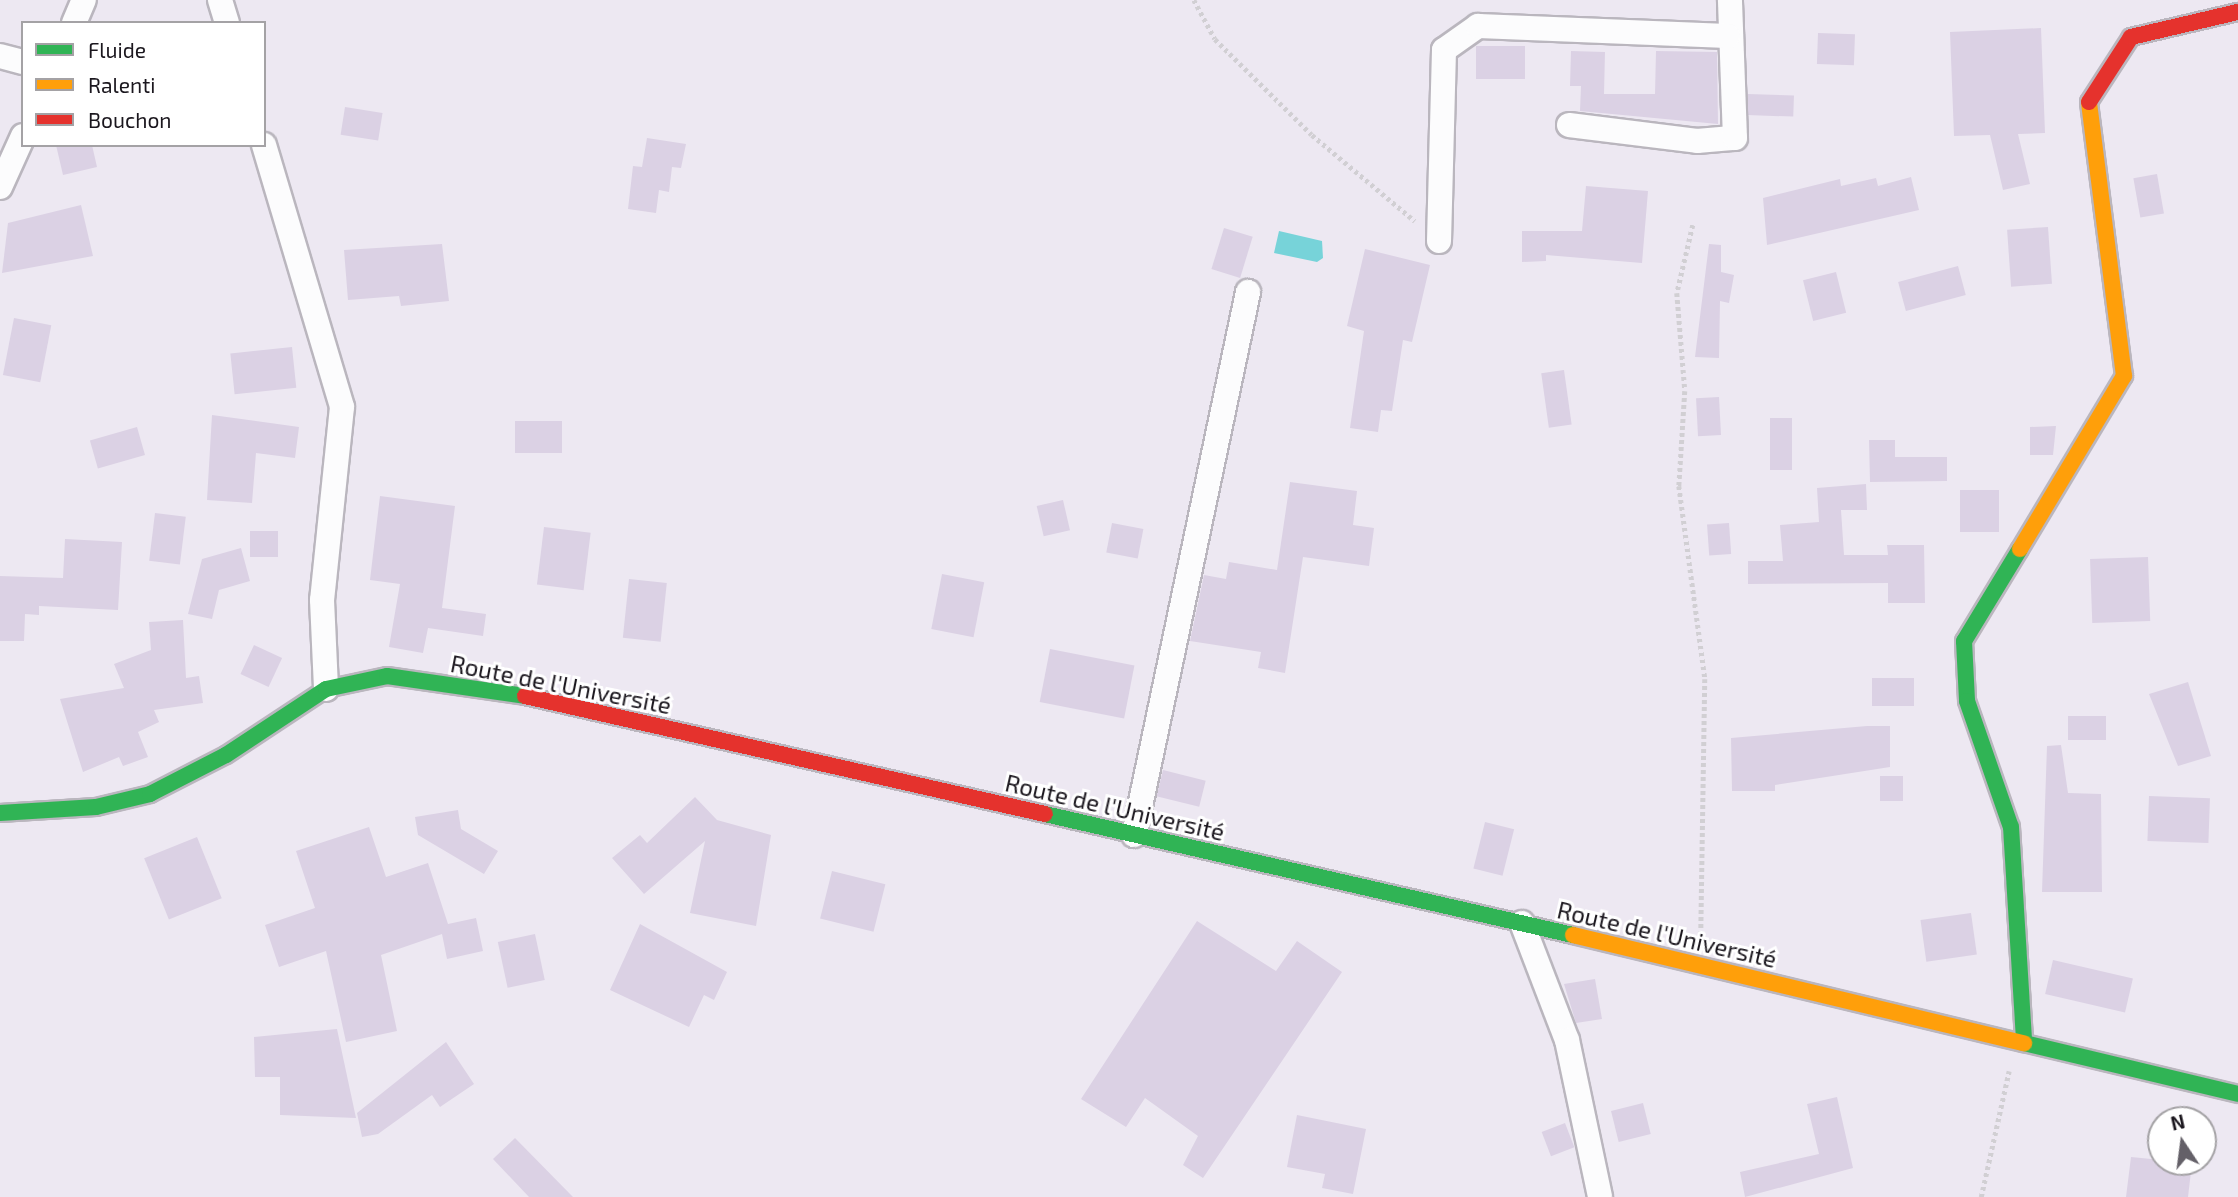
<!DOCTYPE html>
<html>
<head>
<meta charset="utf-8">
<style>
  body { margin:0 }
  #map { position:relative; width:2238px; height:1197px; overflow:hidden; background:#ede8f2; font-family:"Exo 2",sans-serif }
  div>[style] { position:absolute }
  .water>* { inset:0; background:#77d3d9 }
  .building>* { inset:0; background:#dbd1e4; transform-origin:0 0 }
  .path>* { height:4.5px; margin-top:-2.25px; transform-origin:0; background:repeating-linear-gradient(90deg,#d1cfd3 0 3.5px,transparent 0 7px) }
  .roads { filter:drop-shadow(2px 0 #bab6be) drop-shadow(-2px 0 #bab6be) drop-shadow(0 2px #bab6be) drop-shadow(0 -2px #bab6be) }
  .street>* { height:24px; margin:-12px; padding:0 12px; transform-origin:12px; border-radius:12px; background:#fcfcfd }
  .fast>* { height:16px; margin:-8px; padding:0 8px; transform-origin:8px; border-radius:8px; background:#30b455 }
  .slow>* { height:16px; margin:-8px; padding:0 8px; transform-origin:8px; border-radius:8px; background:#ff9f0a }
  .jam>* { height:16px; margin:-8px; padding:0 8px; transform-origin:8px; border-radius:8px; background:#e5322d }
  span { translate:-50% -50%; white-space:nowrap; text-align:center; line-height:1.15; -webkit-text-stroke:6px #fff; paint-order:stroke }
  .street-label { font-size:24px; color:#1b171e }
  .legend { position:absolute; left:21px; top:21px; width:245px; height:126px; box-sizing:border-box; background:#fff; border:2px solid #a4a2a5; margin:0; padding:9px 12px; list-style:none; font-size:21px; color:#1b171e }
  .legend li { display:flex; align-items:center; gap:14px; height:35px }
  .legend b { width:35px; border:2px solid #a4a2a5 }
  .north { position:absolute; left:2147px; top:1106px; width:70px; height:70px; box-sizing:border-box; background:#fff; border:2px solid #a4a2a5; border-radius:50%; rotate:347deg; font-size:19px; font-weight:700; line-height:28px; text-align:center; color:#1b171e }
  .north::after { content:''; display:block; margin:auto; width:24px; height:32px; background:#646068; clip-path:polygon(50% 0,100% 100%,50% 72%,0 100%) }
</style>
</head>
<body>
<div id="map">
  <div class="water">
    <div style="clip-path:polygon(1279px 231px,1322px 241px,1323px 258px,1317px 262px,1274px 253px)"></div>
  </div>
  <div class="building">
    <div style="clip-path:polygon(2041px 28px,2045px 133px,2018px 134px,2030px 184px,2003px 190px,1990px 135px,1954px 136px,1950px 32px)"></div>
    <div style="left:1818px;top:33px;width:37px;height:31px;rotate:2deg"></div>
    <div style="left:1525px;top:46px;width:33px;height:49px;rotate:90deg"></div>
    <div style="clip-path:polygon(1571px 51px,1605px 52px,1604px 94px,1655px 94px,1656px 51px,1717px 52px,1718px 124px,1580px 111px,1581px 86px,1570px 86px)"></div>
    <div style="left:1748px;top:94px;width:46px;height:21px;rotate:2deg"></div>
    <div style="left:345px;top:107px;width:38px;height:28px;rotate:9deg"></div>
    <div style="clip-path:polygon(647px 138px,686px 144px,681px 168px,672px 167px,669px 192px,659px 190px,656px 213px,628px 209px,633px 166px,642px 167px)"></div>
    <div style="clip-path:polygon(56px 145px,92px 145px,97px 167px,63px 175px)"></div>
    <div style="left:2157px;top:174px;width:40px;height:24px;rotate:80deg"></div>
    <div style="clip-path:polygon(1911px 177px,1919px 210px,1767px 245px,1763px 198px,1840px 179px,1841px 186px,1876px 178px,1878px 186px)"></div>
    <div style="clip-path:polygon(1586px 186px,1648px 191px,1642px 263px,1546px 255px,1546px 261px,1522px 262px,1522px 231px,1582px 231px)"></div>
    <div style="clip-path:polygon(81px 205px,93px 256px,2px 273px,8px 223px)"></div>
    <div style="left:2048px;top:227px;width:57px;height:41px;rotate:86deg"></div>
    <div style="left:1224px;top:228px;width:30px;height:43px;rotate:17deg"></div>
    <div style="clip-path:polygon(442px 244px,449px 301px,401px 306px,399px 296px,348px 300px,344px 250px)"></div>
    <div style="clip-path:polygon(1709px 244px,1721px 245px,1721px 272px,1734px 275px,1729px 303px,1720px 301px,1719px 358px,1695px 357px)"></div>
    <div style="clip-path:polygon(1365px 249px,1430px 265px,1412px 342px,1403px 340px,1392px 411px,1381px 410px,1378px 432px,1350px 428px,1364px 331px,1347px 326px)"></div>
    <div style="left:1958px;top:266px;width:30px;height:62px;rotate:75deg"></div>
    <div style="left:1836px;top:272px;width:42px;height:34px;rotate:76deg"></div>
    <div style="left:14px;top:318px;width:38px;height:58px;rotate:11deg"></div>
    <div style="left:292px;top:347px;width:41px;height:62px;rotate:84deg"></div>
    <div style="left:1564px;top:370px;width:55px;height:23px;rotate:82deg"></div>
    <div style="left:1719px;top:397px;width:38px;height:23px;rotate:87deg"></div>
    <div style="clip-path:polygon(212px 415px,299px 427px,295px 458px,256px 453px,252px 503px,207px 500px)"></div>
    <div style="left:1770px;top:418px;width:22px;height:52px"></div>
    <div style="left:562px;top:421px;width:32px;height:47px;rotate:90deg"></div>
    <div style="clip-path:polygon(2056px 426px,2053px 455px,2030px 455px,2030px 427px)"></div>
    <div style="left:137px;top:427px;width:29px;height:49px;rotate:74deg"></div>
    <div style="clip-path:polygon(1869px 440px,1895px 440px,1895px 457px,1947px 457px,1947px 481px,1870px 482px)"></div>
    <div style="clip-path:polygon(1290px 482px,1357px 491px,1353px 525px,1374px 528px,1369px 566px,1303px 557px,1285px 673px,1258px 668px,1261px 652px,1190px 641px,1204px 575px,1226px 579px,1229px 562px,1277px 570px)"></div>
    <div style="clip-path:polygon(1866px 484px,1867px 510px,1841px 510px,1844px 555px,1888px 555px,1887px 545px,1924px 545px,1925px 603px,1888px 603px,1888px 583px,1748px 584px,1748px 561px,1783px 561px,1780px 525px,1819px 522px,1817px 488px)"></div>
    <div style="left:1960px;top:490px;width:39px;height:42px"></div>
    <div style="clip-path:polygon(380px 496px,455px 506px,442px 608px,486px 614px,483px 636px,428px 628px,423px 653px,389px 647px,400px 584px,370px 580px)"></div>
    <div style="left:1063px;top:500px;width:31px;height:27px;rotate:77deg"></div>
    <div style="left:155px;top:513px;width:31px;height:48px;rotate:7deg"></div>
    <div style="left:1112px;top:523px;width:32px;height:30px;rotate:11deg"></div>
    <div style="left:1729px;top:523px;width:31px;height:22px;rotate:86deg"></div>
    <div style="left:544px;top:527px;width:47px;height:58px;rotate:7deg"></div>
    <div style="left:250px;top:531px;width:28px;height:26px"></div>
    <div style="clip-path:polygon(65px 539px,122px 542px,118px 610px,39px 606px,39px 615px,25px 614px,24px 641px,0 641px,0 576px,63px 578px)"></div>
    <div style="clip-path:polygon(241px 548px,250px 581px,219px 590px,212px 619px,188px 614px,202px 559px)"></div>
    <div style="left:2148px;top:557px;width:64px;height:58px;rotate:88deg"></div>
    <div style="left:942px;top:574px;width:43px;height:56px;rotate:11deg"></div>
    <div style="left:629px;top:579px;width:38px;height:59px;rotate:6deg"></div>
    <div style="clip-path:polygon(183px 620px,186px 678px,199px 676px,203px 703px,154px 710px,159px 722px,138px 732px,148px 757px,123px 766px,119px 757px,83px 772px,60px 699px,124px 688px,114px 664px,151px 650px,149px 622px)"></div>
    <div style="left:254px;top:645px;width:31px;height:32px;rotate:25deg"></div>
    <div style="left:1050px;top:649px;width:86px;height:54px;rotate:11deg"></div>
    <div style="left:1872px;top:678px;width:42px;height:28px"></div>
    <div style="clip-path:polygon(2188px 682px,2211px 756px,2178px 766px,2149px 694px)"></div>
    <div style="left:2068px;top:716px;width:38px;height:24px"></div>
    <div style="clip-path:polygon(1867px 726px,1890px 726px,1890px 767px,1775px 785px,1775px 791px,1732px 791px,1731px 738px)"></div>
    <div style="clip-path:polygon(2061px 745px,2068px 793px,2101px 794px,2102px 892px,2042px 892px,2047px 746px)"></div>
    <div style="left:1163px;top:770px;width:44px;height:27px;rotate:14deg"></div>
    <div style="left:1880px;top:776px;width:23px;height:25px"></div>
    <div style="left:2149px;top:796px;width:61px;height:45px;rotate:2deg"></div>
    <div style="clip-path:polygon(695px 797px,717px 820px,771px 835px,756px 926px,690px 913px,705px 841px,644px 894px,612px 858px,640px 835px,647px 843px)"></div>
    <div style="clip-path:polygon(458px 810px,461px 829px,498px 851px,484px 874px,418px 835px,415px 817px)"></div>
    <div style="left:1485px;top:822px;width:30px;height:48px;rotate:14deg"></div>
    <div style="clip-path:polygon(369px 827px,386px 877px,428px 863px,448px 924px,476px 918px,483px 951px,447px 959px,442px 934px,381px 955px,397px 1031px,346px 1042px,326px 951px,279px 967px,265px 925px,315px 908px,296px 851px)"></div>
    <div style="left:197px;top:837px;width:66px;height:57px;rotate:68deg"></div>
    <div style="left:832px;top:871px;width:55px;height:49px;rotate:14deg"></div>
    <div style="left:1971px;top:913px;width:42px;height:51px;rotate:82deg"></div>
    <div style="clip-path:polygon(1197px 921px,1276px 971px,1297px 941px,1342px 972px,1203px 1178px,1183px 1165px,1198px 1136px,1145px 1098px,1126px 1127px,1081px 1099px)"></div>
    <div style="clip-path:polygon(640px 924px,727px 972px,714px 1000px,704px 995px,689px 1027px,610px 990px)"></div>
    <div style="left:535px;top:934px;width:47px;height:38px;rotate:78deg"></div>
    <div style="left:2053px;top:960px;width:82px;height:35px;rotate:13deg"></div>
    <div style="clip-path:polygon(1595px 979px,1602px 1019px,1576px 1023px,1564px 984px)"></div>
    <div style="clip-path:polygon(337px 1029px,356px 1118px,280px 1115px,280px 1077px,255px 1077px,254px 1037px)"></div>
    <div style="clip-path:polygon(446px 1042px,474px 1084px,440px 1107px,432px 1095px,378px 1134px,362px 1137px,357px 1113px)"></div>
    <div style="clip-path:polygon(1837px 1097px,1853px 1168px,1745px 1197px,1740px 1172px,1819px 1154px,1807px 1104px)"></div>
    <div style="left:1643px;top:1103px;width:32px;height:33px;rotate:76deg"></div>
    <div style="clip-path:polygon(1297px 1115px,1366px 1129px,1353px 1194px,1322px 1188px,1325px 1174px,1287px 1167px)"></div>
    <div style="left:1565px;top:1123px;width:26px;height:25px;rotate:69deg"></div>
    <div style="clip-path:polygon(515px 1138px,573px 1197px,529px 1197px,493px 1159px)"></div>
    <div style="clip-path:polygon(2131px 1157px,2192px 1163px,2188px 1197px,2126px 1197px)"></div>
  </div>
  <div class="path">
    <div style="left:1194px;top:0;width:44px;rotate:61.7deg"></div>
    <div style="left:1215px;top:39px;width:136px;rotate:44.7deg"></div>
    <div style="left:1312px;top:135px;width:134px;rotate:39.9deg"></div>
    <div style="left:1693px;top:225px;width:70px;rotate:103.2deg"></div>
    <div style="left:1677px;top:293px;width:98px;rotate:85.3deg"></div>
    <div style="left:1685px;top:391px;width:95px;rotate:93.6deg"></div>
    <div style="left:1679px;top:486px;width:195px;rotate:82.3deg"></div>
    <div style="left:1705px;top:679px;width:257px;rotate:90.9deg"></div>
    <div style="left:1981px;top:1197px;width:129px;rotate:-77.5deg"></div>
  </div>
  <div class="roads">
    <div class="street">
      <div style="left:220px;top:0;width:24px;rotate:73deg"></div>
      <div style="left:74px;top:23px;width:25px;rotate:-67deg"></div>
      <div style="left:0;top:56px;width:24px;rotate:15deg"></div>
      <div style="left:1569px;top:125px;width:129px;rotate:7.1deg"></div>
      <div style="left:1697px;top:141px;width:38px;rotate:-5deg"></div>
      <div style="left:1735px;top:138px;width:138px;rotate:-92.1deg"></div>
      <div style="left:264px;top:145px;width:273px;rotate:73.4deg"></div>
      <div style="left:342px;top:407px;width:194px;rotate:95.9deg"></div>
      <div style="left:322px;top:600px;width:89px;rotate:87.4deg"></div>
      <div style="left:0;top:187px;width:56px;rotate:-65.7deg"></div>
      <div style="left:1439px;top:241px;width:191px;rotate:-88.5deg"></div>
      <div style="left:1444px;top:50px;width:42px;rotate:-35.2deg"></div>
      <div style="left:1478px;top:26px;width:250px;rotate:2.3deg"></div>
      <div style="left:1134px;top:835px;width:555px;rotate:-78.14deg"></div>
      <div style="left:1522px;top:923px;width:125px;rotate:69deg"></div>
      <div style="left:1567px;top:1040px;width:160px;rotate:78.1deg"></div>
    </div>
    <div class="fast">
      <div style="left:2020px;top:549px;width:108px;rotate:121.3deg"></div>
      <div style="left:1964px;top:641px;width:60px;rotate:87.1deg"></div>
      <div style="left:1967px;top:701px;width:133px;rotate:70.8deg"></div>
      <div style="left:2011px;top:827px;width:214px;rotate:86.5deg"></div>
      <div style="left:0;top:813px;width:96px;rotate:-3.6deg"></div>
      <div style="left:96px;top:807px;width:56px;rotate:-13.5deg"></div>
      <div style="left:150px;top:794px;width:85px;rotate:-27.2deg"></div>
      <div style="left:226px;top:755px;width:120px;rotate:-33.4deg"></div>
      <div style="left:326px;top:689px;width:62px;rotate:-12deg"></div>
      <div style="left:387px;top:676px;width:139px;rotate:8.2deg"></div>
      <div style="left:1045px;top:814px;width:542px;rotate:12.91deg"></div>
      <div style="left:2024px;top:1043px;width:220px;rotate:13.4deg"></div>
    </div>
    <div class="slow">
      <div style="left:2020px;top:549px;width:202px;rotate:-59deg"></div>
      <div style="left:2124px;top:376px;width:276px;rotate:-97.3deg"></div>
      <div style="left:1573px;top:935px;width:464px;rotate:13.5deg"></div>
    </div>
    <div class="jam">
      <div style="left:2089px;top:102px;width:77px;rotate:-57.1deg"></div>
      <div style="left:2131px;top:37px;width:110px;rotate:-13.2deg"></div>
      <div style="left:525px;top:696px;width:533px;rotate:12.79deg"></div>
    </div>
  </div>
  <div class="street-label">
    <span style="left:561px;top:684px;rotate:11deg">Route de l'Université</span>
    <span style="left:1115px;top:807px;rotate:13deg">Route de l'Université</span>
    <span style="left:1667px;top:934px;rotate:13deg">Route de l'Université</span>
  </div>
  <ul class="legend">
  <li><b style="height:9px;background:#30b455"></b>Fluide</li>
  <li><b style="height:9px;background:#ff9f0a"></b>Ralenti</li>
  <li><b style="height:9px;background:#e5322d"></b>Bouchon</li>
  </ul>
  <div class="north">N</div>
</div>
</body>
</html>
